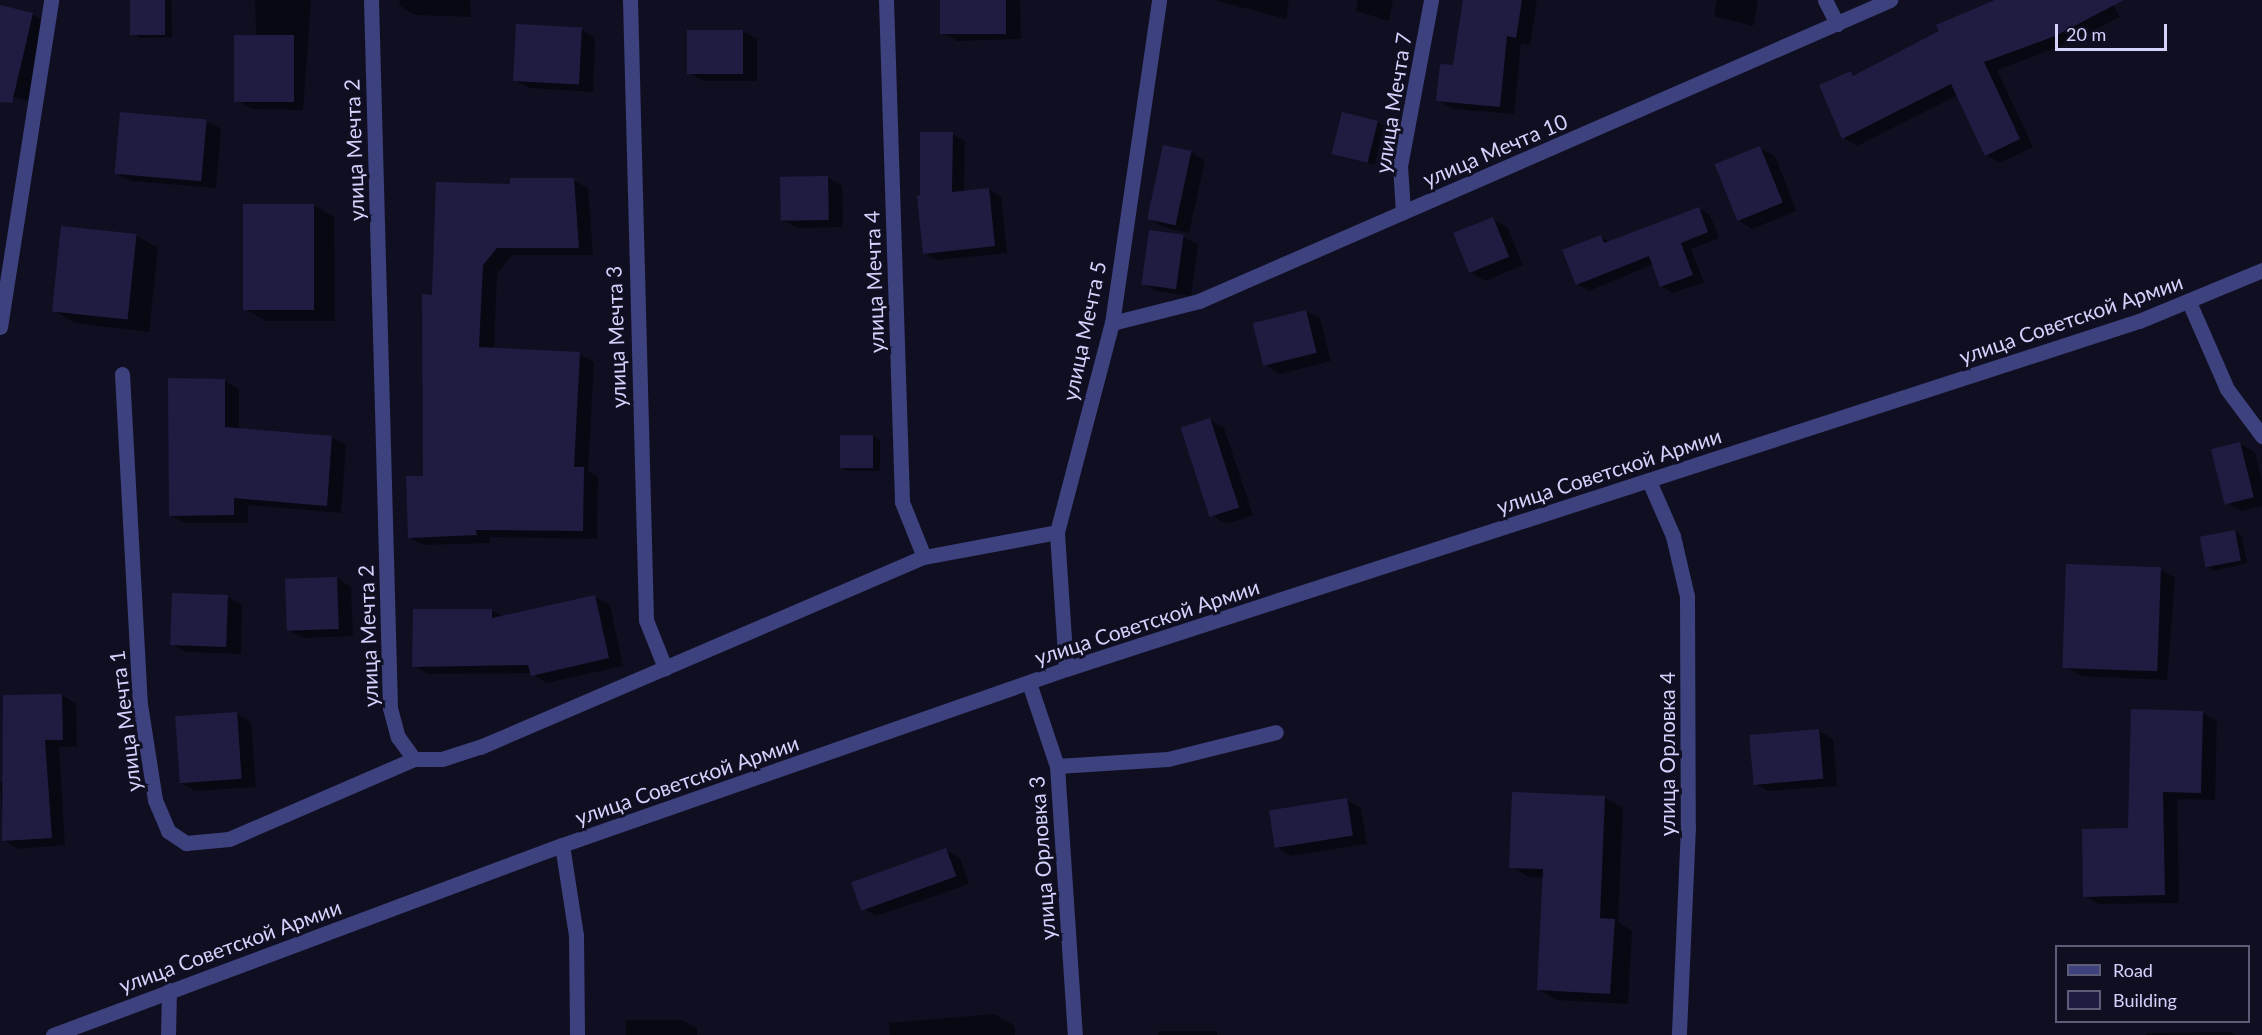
<!DOCTYPE html>
<html>
<head>
<meta charset="utf-8">
<style>
  body { margin:0 }
  #map { position:relative; width:2262px; height:1035px; overflow:hidden; background:#100f22; font-family:Lato,sans-serif }
  div>[style] { position:absolute }
  .shadow>* { inset:0; background:#0007; transform-origin:0 0 }
  .building>* { inset:0; background:#201c41; transform-origin:0 0 }
  .minor>* { height:15px; margin:-7.5px; padding:0 7.5px; transform-origin:7.5px; border-radius:7.5px; background:#3d417e }
  span { translate:-50% -50%; white-space:nowrap; text-align:center; line-height:1.15; -webkit-text-stroke:6px #100f22; paint-order:stroke }
  .street-label { font-size:21px; color:#d3d2fc }
  .legend { position:absolute; left:2055px; top:945px; width:195px; height:78px; box-sizing:border-box; background:#100f22; border:2px solid #5e5d79; margin:0; padding:8px 10px; list-style:none; font-size:18px; color:#d3d2fc }
  .legend li { display:flex; align-items:center; gap:12px; height:30px }
  .legend b { width:30px; border:2px solid #5e5d79 }
  .scale { position:absolute; left:2055px; top:24px; width:112px; height:27px; box-sizing:border-box; border:3px solid #d3d2fc; border-top:0; padding-left:8px; font-size:18px; line-height:21px; white-space:nowrap; color:#d3d2fc; -webkit-text-stroke:4px #100f22; paint-order:stroke }
</style>
</head>
<body>
<div id="map">
  <div class="shadow">
    <div style="clip-path:polygon(132px 0,171px 0,172px 37px,140px 38px,134px 34px)"></div>
    <div style="clip-path:polygon(255px 0,311px 0,303px 110px,252px 109px,238px 101px,256px 36px)"></div>
    <div style="clip-path:polygon(399px 0,470px 0,471px 17px,414px 15px,400px 6px)"></div>
    <div style="clip-path:polygon(942px 0,1020px 0,1021px 39px,957px 41px,943px 33px)"></div>
    <div style="clip-path:polygon(1214px 0,1289px 0,1286px 19px)"></div>
    <div style="clip-path:polygon(1358px 0,1393px 0,1389px 21px,1356px 11px)"></div>
    <div style="clip-path:polygon(1464px 0,1537px 0,1530px 45px,1521px 44px,1514px 114px,1452px 109px,1438px 100px,1454px 67px)"></div>
    <div style="clip-path:polygon(1717px 0,1758px 0,1753px 26px,1714px 16px)"></div>
    <div style="clip-path:polygon(2012px 0,2111px 0,2120px 17px,2069px 43px,1997px 70px,2033px 147px,2000px 163px,1986px 155px,1958px 95px,1857px 146px,1844px 138px,1821px 86px,1851px 73px,1856px 76px)"></div>
    <div style="clip-path:polygon(0 7px,32px 14px,47px 23px,29px 101px,0 94px)"></div>
    <div style="clip-path:polygon(581px 29px,595px 38px,593px 92px,529px 88px,515px 80px)"></div>
    <div style="clip-path:polygon(742px 31px,757px 39px,757px 81px,703px 81px,689px 73px)"></div>
    <div style="clip-path:polygon(207px 121px,221px 129px,216px 188px,131px 181px,116px 173px)"></div>
    <div style="clip-path:polygon(1377px 122px,1384px 126px,1375px 165px,1333px 153px)"></div>
    <div style="clip-path:polygon(952px 134px,965px 141px,964px 192px,989px 189px,1001px 197px,1007px 253px,937px 260px,924px 253px,921px 197px)"></div>
    <div style="clip-path:polygon(1760px 148px,1775px 156px,1796px 211px,1752px 229px,1738px 220px)"></div>
    <div style="clip-path:polygon(1191px 152px,1205px 161px,1189px 233px,1163px 227px,1149px 219px)"></div>
    <div style="clip-path:polygon(827px 177px,842px 186px,843px 227px,797px 228px,782px 220px)"></div>
    <div style="clip-path:polygon(573px 180px,588px 188px,593px 255px,512px 255px,497px 274px,494px 349px,579px 354px,594px 362px,588px 471px,598px 477px,597px 539px,490px 537px,490px 543px,423px 545px,409px 537px,425px 477px,434px 296px,511px 186px)"></div>
    <div style="clip-path:polygon(313px 205px,334px 217px,335px 321px,266px 321px,245px 309px)"></div>
    <div style="clip-path:polygon(1699px 209px,1710px 215px,1719px 238px,1691px 249px,1704px 282px,1673px 293px,1661px 286px,1653px 264px,1589px 291px,1577px 284px,1601px 237px,1610px 242px)"></div>
    <div style="clip-path:polygon(1493px 219px,1507px 227px,1523px 265px,1485px 281px,1471px 272px)"></div>
    <div style="clip-path:polygon(1150px 232px,1184px 237px,1198px 245px,1191px 296px,1157px 291px,1143px 283px)"></div>
    <div style="clip-path:polygon(137px 236px,158px 248px,149px 332px,75px 323px,54px 311px)"></div>
    <div style="clip-path:polygon(1306px 311px,1320px 319px,1331px 361px,1280px 374px,1266px 365px)"></div>
    <div style="clip-path:polygon(225px 381px,239px 389px,239px 430px,331px 437px,346px 445px,341px 513px,248px 505px,248px 523px,185px 523px,170px 515px)"></div>
    <div style="clip-path:polygon(1210px 420px,1224px 428px,1253px 515px,1226px 524px,1212px 515px)"></div>
    <div style="clip-path:polygon(873px 436px,880px 440px,880px 471px,848px 471px,841px 467px)"></div>
    <div style="clip-path:polygon(2240px 444px,2255px 452px,2262px 482px,2262px 506px,2241px 511px,2227px 503px)"></div>
    <div style="clip-path:polygon(2234px 531px,2241px 535px,2247px 563px,2215px 571px,2208px 567px)"></div>
    <div style="clip-path:polygon(2161px 570px,2175px 578px,2167px 680px,2081px 676px,2066px 667px)"></div>
    <div style="clip-path:polygon(337px 578px,351px 587px,353px 636px,303px 638px,288px 630px)"></div>
    <div style="clip-path:polygon(227px 596px,242px 605px,241px 654px,186px 652px,172px 644px)"></div>
    <div style="clip-path:polygon(595px 597px,610px 605px,623px 666px,546px 683px,531px 673px,428px 674px,414px 666px,491px 610px,504px 617px)"></div>
    <div style="clip-path:polygon(62px 695px,76px 704px,77px 747px,59px 747px,65px 845px,18px 849px,4px 840px,0 782px,6px 782px)"></div>
    <div style="clip-path:polygon(2203px 713px,2217px 721px,2215px 800px,2177px 799px,2179px 903px,2099px 904px,2085px 896px)"></div>
    <div style="clip-path:polygon(237px 714px,251px 722px,256px 787px,195px 791px,181px 783px)"></div>
    <div style="clip-path:polygon(1819px 731px,1833px 739px,1837px 786px,1768px 791px,1754px 783px)"></div>
    <div style="clip-path:polygon(1605px 798px,1623px 808px,1618px 922px,1632px 931px,1628px 1004px,1556px 1000px,1538px 989px,1544px 878px,1529px 877px,1511px 867px)"></div>
    <div style="clip-path:polygon(1347px 800px,1361px 808px,1367px 844px,1291px 856px,1277px 847px)"></div>
    <div style="clip-path:polygon(946px 850px,960px 858px,969px 884px,876px 916px,861px 907px)"></div>
    <div style="clip-path:polygon(994px 1014px,1015px 1026px,1015px 1035px,890px 1035px,889px 1023px)"></div>
    <div style="clip-path:polygon(626px 1020px,682px 1020px,697px 1028px,697px 1035px,626px 1035px)"></div>
    <div style="left:1158px;top:1031px;width:59px;height:4px"></div>
    <div style="clip-path:polygon(2231px 1032px,2236px 1035px,2147px 1035px,2147px 1033px)"></div>
  </div>
  <div class="building">
    <div style="left:130px;top:0;width:35px;height:35px"></div>
    <div style="left:940px;top:0;width:66px;height:34px"></div>
    <div style="clip-path:polygon(1463px 0,1522px 0,1516px 38px,1507px 36px,1500px 107px,1436px 101px,1440px 64px,1453px 65px)"></div>
    <div style="clip-path:polygon(1995px 0,2124px 0,2055px 36px,1984px 62px,2020px 139px,1985px 156px,1951px 84px,1842px 139px,1819px 85px,1851px 71px,1853px 76px,1939px 31px,1936px 25px)"></div>
    <div style="clip-path:polygon(0 5px,33px 13px,12px 103px,0 102px)"></div>
    <div style="left:516px;top:24px;width:66px;height:57px;rotate:3deg"></div>
    <div style="left:687px;top:30px;width:56px;height:44px"></div>
    <div style="left:234px;top:35px;width:60px;height:67px"></div>
    <div style="left:120px;top:112px;width:87px;height:62px;rotate:5deg"></div>
    <div style="left:1342px;top:112px;width:37px;height:43px;rotate:14deg"></div>
    <div style="clip-path:polygon(920px 132px,953px 132px,952px 192px,989px 188px,995px 246px,923px 254px,917px 196px,920px 195px)"></div>
    <div style="left:1163px;top:145px;width:29px;height:76px;rotate:12deg"></div>
    <div style="left:1760px;top:146px;width:61px;height:49px;rotate:68deg"></div>
    <div style="left:828px;top:176px;width:44px;height:48px;rotate:89deg"></div>
    <div style="clip-path:polygon(510px 178px,574px 178px,579px 248px,497px 248px,483px 265px,479px 347px,580px 352px,574px 467px,584px 467px,583px 531px,476px 530px,477px 535px,408px 538px,406px 476px,423px 476px,422px 294px,432px 295px,436px 182px,510px 184px)"></div>
    <div style="left:243px;top:204px;width:71px;height:106px"></div>
    <div style="clip-path:polygon(1699px 207px,1708px 232px,1681px 243px,1693px 275px,1660px 287px,1649px 256px,1576px 285px,1562px 250px,1601px 235px,1604px 243px)"></div>
    <div style="left:1493px;top:217px;width:43px;height:43px;rotate:68deg"></div>
    <div style="left:61px;top:226px;width:76px;height:86px;rotate:6deg"></div>
    <div style="left:1149px;top:230px;width:35px;height:55px;rotate:8deg"></div>
    <div style="left:1306px;top:310px;width:44px;height:55px;rotate:76deg"></div>
    <div style="clip-path:polygon(168px 378px,225px 379px,225px 427px,332px 436px,327px 506px,234px 498px,234px 515px,169px 516px)"></div>
    <div style="left:1210px;top:418px;width:94px;height:31px;rotate:72deg"></div>
    <div style="left:840px;top:435px;width:33px;height:33px"></div>
    <div style="left:2240px;top:442px;width:57px;height:30px;rotate:76deg"></div>
    <div style="left:2235px;top:530px;width:31px;height:36px;rotate:79deg"></div>
    <div style="left:2066px;top:564px;width:95px;height:104px;rotate:2deg"></div>
    <div style="left:337px;top:577px;width:52px;height:52px;rotate:88deg"></div>
    <div style="left:172px;top:593px;width:56px;height:52px;rotate:2deg"></div>
    <div style="clip-path:polygon(595px 595px,609px 658px,531px 676px,528px 665px,412px 667px,413px 609px,492px 609px,492px 618px)"></div>
    <div style="clip-path:polygon(62px 694px,63px 740px,45px 740px,52px 838px,2px 841px,3px 695px)"></div>
    <div style="clip-path:polygon(2131px 709px,2203px 711px,2201px 793px,2163px 792px,2165px 895px,2083px 897px,2082px 829px,2128px 828px)"></div>
    <div style="left:237px;top:712px;width:67px;height:62px;rotate:86deg"></div>
    <div style="left:1819px;top:729px;width:50px;height:70px;rotate:85deg"></div>
    <div style="clip-path:polygon(1512px 792px,1605px 796px,1600px 918px,1615px 919px,1610px 994px,1537px 990px,1543px 869px,1509px 868px)"></div>
    <div style="left:1347px;top:798px;width:38px;height:79px;rotate:81deg"></div>
    <div style="left:946px;top:848px;width:30px;height:101px;rotate:70deg"></div>
  </div>
  <div class="minor">
    <div style="left:371px;top:0;width:708px;rotate:88.46deg"></div>
    <div style="left:390px;top:708px;width:30px;rotate:75deg"></div>
    <div style="left:398px;top:737px;width:27px;rotate:54deg"></div>
    <div style="left:414px;top:759px;width:28px"></div>
    <div style="left:442px;top:759px;width:40px;rotate:-18deg"></div>
    <div style="left:480px;top:747px;width:483px;rotate:-23.2deg"></div>
    <div style="left:924px;top:557px;width:135px;rotate:-10.6deg"></div>
    <div style="left:630px;top:0;width:620px;rotate:88.52deg"></div>
    <div style="left:646px;top:620px;width:52px;rotate:68.4deg"></div>
    <div style="left:886px;top:0;width:502px;rotate:88.17deg"></div>
    <div style="left:902px;top:502px;width:59px;rotate:68.2deg"></div>
    <div style="left:1825px;top:0;width:27px;rotate:63deg"></div>
    <div style="left:1403px;top:212px;width:46px;rotate:-93.7deg"></div>
    <div style="left:1400px;top:166px;width:169px;rotate:-79.4deg"></div>
    <div style="left:2189px;top:302px;width:95px;rotate:66.4deg"></div>
    <div style="left:2227px;top:389px;width:59px;rotate:53.3deg"></div>
    <div style="left:1112px;top:323px;width:90px;rotate:-14.2deg"></div>
    <div style="left:1199px;top:301px;width:754px;rotate:-23.54deg"></div>
    <div style="left:0;top:327px;width:331px;rotate:-81.1deg"></div>
    <div style="left:122px;top:374px;width:330px;rotate:86.9deg"></div>
    <div style="left:140px;top:704px;width:97px;rotate:81.1deg"></div>
    <div style="left:155px;top:800px;width:34px;rotate:67deg"></div>
    <div style="left:168px;top:831px;width:22px;rotate:34deg"></div>
    <div style="left:186px;top:843px;width:43px;rotate:-5.3deg"></div>
    <div style="left:229px;top:839px;width:202px;rotate:-23.4deg"></div>
    <div style="left:1649px;top:481px;width:60px;rotate:66.4deg"></div>
    <div style="left:1673px;top:536px;width:62px;rotate:76.9deg"></div>
    <div style="left:1687px;top:596px;width:230px;rotate:89.8deg"></div>
    <div style="left:1688px;top:826px;width:209px;rotate:92.5deg"></div>
    <div style="left:1066px;top:669px;width:137px;rotate:-93.8deg"></div>
    <div style="left:1057px;top:532px;width:216px;rotate:-75.3deg"></div>
    <div style="left:1112px;top:323px;width:326px;rotate:-81.7deg"></div>
    <div style="left:1029px;top:683px;width:88px;rotate:71.4deg"></div>
    <div style="left:1057px;top:766px;width:270px;rotate:86.2deg"></div>
    <div style="left:1057px;top:766px;width:111px;rotate:-3.6deg"></div>
    <div style="left:1168px;top:759px;width:111px;rotate:-14deg"></div>
    <div style="left:562px;top:845px;width:91px;rotate:81.2deg"></div>
    <div style="left:576px;top:935px;width:100px;rotate:89.4deg"></div>
    <div style="left:53px;top:1035px;width:543px;rotate:-20.47deg"></div>
    <div style="left:562px;top:845px;width:534px;rotate:-19.25deg"></div>
    <div style="left:1066px;top:669px;width:1128px;rotate:-17.97deg"></div>
    <div style="left:2139px;top:321px;width:133px;rotate:-22.5deg"></div>
    <div style="left:168px;top:1035px;width:45px;rotate:-88.7deg"></div>
  </div>
  <div class="street-label">
    <span style="left:1393px;top:103px;rotate:-81deg">улица Мечта 7</span>
    <span style="left:354px;top:150px;rotate:-92deg">улица Мечта 2</span>
    <span style="left:1495px;top:150px;rotate:-23deg">улица Мечта 10</span>
    <span style="left:874px;top:282px;rotate:-92deg">улица Мечта 4</span>
    <span style="left:2071px;top:319px;rotate:-19deg">улица Советской Армии</span>
    <span style="left:1084px;top:331px;rotate:-78deg">улица Мечта 5</span>
    <span style="left:616px;top:337px;rotate:-92deg">улица Мечта 3</span>
    <span style="left:1609px;top:471px;rotate:-18deg">улица Советской Армии</span>
    <span style="left:1147px;top:622px;rotate:-18deg">улица Советской Армии</span>
    <span style="left:368px;top:636px;rotate:-92deg">улица Мечта 2</span>
    <span style="left:125px;top:721px;rotate:-97deg">улица Мечта 1</span>
    <span style="left:1667px;top:754px;rotate:-90deg">улица Орловка 4</span>
    <span style="left:687px;top:780px;rotate:-19deg">улица Советской Армии</span>
    <span style="left:1042px;top:858px;rotate:-94deg">улица Орловка 3</span>
    <span style="left:230px;top:946px;rotate:-20deg">улица Советской Армии</span>
  </div>
  <ul class="legend">
  <li><b style="height:8px;background:#3d417e"></b>Road</li>
  <li><b style="height:16px;background:#201c41"></b>Building</li>
  </ul>
  <div class="scale">20 m</div>
</div>
</body>
</html>
